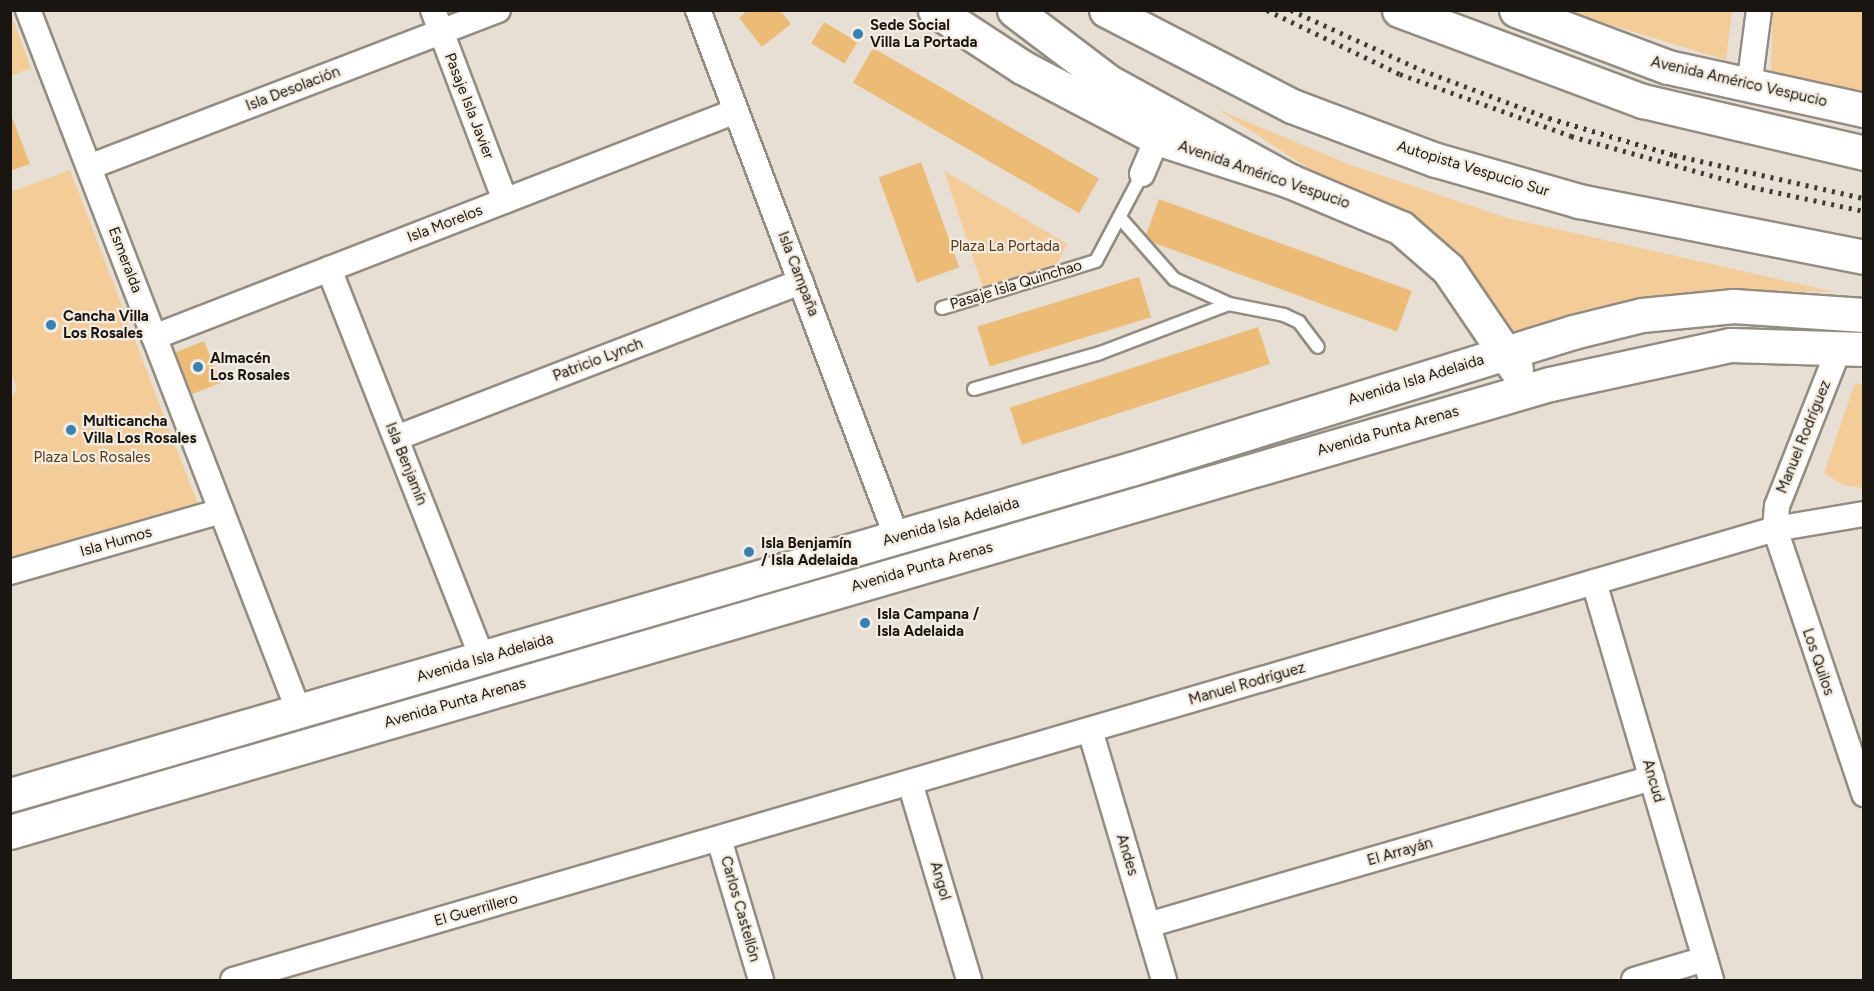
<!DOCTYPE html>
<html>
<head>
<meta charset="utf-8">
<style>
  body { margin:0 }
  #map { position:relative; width:1874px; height:991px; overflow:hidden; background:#e7dfd4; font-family:Figtree,sans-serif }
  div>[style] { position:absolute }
  .green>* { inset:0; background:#f3cc97 }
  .building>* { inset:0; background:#ecbb76; transform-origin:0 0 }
  .roads { filter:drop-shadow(2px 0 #938c81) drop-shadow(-2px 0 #938c81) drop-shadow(0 2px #938c81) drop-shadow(0 -2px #938c81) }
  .lane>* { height:12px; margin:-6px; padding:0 6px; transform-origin:6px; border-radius:6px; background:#fff }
  .street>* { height:24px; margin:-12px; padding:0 12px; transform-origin:12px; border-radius:12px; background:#fff }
  .secondary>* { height:33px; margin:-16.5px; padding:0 16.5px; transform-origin:16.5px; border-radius:16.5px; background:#fff }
  .highway>* { height:33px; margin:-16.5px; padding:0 16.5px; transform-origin:16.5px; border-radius:16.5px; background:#fff }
  .rail>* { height:4.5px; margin-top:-2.25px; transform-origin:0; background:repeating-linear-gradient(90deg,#3d3934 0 3px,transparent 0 9px) }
  .dots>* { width:16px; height:16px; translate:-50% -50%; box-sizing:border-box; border:3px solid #f4ece1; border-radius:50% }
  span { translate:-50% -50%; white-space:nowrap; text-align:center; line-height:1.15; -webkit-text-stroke:4.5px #f4ece1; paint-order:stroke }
  .poi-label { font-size:15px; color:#191612; font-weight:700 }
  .left { translate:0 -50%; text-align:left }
  .street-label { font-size:15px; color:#191612 }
  .park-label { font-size:15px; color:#503b1d }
  .frame { position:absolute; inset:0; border:12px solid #191612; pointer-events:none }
</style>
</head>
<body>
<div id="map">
  <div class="green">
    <div style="clip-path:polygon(1565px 11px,1732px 11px,1726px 60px)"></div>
    <div style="clip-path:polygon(1773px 11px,1863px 11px,1863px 95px,1771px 70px)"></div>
    <div style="clip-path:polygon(11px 15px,31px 68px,11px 76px)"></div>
    <div style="clip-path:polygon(1217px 109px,1348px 164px,1507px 218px,1835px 292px,1740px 290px,1643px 298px,1510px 333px,1459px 252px,1412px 216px,1344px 191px)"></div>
    <div style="clip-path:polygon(70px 170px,197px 502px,190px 515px,11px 567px,10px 400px,17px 389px,11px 372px,11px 192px)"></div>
    <div style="clip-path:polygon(944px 171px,1067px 244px,1055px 268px,984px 291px)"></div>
    <div style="clip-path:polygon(1855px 383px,1863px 384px,1863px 488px,1843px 485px,1824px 473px)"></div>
  </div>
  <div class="building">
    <div style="clip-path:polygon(748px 10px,780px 10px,791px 24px,762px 47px,739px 18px)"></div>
    <div style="left:824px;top:22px;width:39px;height:25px;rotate:31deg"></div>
    <div style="left:873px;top:48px;width:261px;height:40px;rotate:30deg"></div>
    <div style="clip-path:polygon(10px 112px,30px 164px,10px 171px)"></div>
    <div style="left:921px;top:162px;width:112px;height:45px;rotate:70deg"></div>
    <div style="left:1159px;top:199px;width:269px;height:43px;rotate:20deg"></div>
    <div style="left:1139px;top:277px;width:42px;height:169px;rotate:73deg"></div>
    <div style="left:1258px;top:327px;width:39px;height:261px;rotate:72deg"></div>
    <div style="left:204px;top:341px;width:45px;height:31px;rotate:68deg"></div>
  </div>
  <div class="roads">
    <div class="lane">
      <div style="left:1122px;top:220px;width:79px;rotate:48.6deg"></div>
      <div style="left:1174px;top:279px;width:60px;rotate:24.4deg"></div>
      <div style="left:1229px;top:304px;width:56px;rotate:11.3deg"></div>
      <div style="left:1284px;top:315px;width:17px;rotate:25deg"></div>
      <div style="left:1299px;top:322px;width:31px;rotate:53deg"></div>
      <div style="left:942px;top:308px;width:161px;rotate:-17deg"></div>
      <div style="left:1096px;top:261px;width:98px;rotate:-62.1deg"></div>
      <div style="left:974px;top:389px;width:131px;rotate:-15.9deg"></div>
      <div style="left:1100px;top:353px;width:138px;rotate:-20.8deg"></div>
    </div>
    <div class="street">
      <div style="left:28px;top:10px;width:752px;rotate:68.89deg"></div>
      <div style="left:433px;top:10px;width:204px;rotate:69.3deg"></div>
      <div style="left:698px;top:10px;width:564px;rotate:69.35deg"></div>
      <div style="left:1749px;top:87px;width:78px;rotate:-82.6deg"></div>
      <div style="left:89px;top:167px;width:438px;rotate:-21deg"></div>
      <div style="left:1142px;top:174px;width:39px;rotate:-67deg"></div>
      <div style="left:329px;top:269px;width:418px;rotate:68.5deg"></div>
      <div style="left:154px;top:337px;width:624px;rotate:-21.22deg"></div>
      <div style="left:1840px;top:346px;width:172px;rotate:111.5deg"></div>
      <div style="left:1777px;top:506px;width:23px;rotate:95deg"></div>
      <div style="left:1775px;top:529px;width:280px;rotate:71.4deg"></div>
      <div style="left:396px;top:438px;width:434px;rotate:-21.1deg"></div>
      <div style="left:10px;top:572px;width:220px;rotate:-16.1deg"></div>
      <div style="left:1594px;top:582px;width:415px;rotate:73.6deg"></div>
      <div style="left:1090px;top:730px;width:261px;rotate:73.5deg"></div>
      <div style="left:910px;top:783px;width:206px;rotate:73.3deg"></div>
      <div style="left:719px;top:839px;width:147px;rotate:73.4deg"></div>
      <div style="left:1148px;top:925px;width:525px;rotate:-16.26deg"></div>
      <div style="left:233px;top:980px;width:1607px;rotate:-16.3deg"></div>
      <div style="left:1775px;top:529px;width:90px;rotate:-9.6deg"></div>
      <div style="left:1634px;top:980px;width:74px;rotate:-16.5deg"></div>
    </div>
    <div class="secondary">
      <div style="left:935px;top:10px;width:104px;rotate:33.2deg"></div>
      <div style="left:1022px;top:67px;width:153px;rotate:27.7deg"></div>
      <div style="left:1157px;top:138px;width:140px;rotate:17.9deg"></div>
      <div style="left:1290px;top:181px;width:121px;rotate:22.9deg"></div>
      <div style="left:1401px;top:228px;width:62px;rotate:41.1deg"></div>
      <div style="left:1448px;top:269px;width:121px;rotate:55.8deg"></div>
      <div style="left:1516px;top:10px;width:162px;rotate:20.6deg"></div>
      <div style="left:1668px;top:67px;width:201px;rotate:12.4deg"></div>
      <div style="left:10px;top:795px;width:1167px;rotate:-16.22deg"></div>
      <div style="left:1131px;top:469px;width:463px;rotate:-17.2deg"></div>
      <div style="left:1573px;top:332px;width:71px;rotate:-13.8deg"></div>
      <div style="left:1642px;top:315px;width:92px;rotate:-5.6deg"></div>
      <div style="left:1734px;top:306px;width:130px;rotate:4deg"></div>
      <div style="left:10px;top:832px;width:1604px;rotate:-16.22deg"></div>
      <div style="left:1550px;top:384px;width:185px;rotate:-12.2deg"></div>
      <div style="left:1731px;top:345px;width:133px;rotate:1.7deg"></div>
    </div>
    <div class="highway">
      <div style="left:1014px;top:10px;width:119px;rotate:37.2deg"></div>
      <div style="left:1109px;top:82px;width:206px;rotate:28.7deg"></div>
      <div style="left:1106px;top:10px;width:209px;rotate:27.3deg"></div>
      <div style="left:1292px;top:106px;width:154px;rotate:20.6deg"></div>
      <div style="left:1436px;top:160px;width:149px;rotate:16deg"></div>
      <div style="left:1579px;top:201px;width:290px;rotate:11.1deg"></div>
      <div style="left:1399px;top:10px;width:260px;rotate:20.5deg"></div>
      <div style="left:1643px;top:101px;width:227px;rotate:13.2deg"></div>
    </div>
  </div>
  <div class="rail">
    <div style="left:1267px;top:10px;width:148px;rotate:25.7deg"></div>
    <div style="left:1400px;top:74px;width:182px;rotate:19.9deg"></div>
    <div style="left:1571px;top:136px;width:188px;rotate:15.7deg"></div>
    <div style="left:1752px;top:187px;width:115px;rotate:12.1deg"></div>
    <div style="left:1291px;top:10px;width:144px;rotate:24.6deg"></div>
    <div style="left:1422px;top:70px;width:136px;rotate:20.7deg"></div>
    <div style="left:1549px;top:118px;width:130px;rotate:16.5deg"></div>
    <div style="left:1674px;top:155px;width:195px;rotate:12.8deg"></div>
  </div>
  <div class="dots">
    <div style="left:858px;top:34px;background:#3483b4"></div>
    <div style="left:51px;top:325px;background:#3483b4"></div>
    <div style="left:198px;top:367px;background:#3483b4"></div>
    <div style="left:71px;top:430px;background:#3483b4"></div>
    <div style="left:749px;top:552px;background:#3483b4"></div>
    <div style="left:865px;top:623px;background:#3483b4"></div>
  </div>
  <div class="poi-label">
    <span class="left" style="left:870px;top:34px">Sede Social<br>Villa La Portada</span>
    <span class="left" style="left:63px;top:325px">Cancha Villa<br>Los Rosales</span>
    <span class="left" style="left:210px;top:367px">Almacén<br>Los Rosales</span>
    <span class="left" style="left:83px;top:430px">Multicancha<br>Villa Los Rosales</span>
    <span class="left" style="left:761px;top:552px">Isla Benjamín<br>/ Isla Adelaida</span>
    <span class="left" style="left:877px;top:623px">Isla Campana /<br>Isla Adelaida</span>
  </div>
  <div class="street-label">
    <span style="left:1739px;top:82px;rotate:13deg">Avenida Américo Vespucio</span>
    <span style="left:293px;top:89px;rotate:-21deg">Isla Desolación</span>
    <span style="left:469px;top:106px;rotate:69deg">Pasaje Isla Javier</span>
    <span style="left:1473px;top:169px;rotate:17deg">Autopista Vespucio Sur</span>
    <span style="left:1264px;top:175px;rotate:19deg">Avenida Américo Vespucio</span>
    <span style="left:445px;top:224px;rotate:-21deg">Isla Morelos</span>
    <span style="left:125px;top:260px;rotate:69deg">Esmeralda</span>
    <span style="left:798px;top:274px;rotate:69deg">Isla Campaña</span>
    <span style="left:1016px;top:285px;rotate:-17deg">Pasaje Isla Quinchao</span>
    <span style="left:598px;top:360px;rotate:-21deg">Patricio Lynch</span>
    <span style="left:1416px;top:380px;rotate:-17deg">Avenida Isla Adelaida</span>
    <span style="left:1388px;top:431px;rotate:-16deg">Avenida Punta Arenas</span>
    <span style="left:1804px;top:437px;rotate:-68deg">Manuel Rodríguez</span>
    <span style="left:406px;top:464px;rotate:68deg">Isla Benjamín</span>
    <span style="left:951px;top:522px;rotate:-16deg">Avenida Isla Adelaida</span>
    <span style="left:116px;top:542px;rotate:-16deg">Isla Humos</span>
    <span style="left:922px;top:567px;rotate:-16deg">Avenida Punta Arenas</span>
    <span style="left:485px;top:658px;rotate:-16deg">Avenida Isla Adelaida</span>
    <span style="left:1818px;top:662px;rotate:71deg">Los Quilos</span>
    <span style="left:1247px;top:684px;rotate:-16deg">Manuel Rodríguez</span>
    <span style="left:455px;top:703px;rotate:-16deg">Avenida Punta Arenas</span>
    <span style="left:1653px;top:781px;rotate:74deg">Ancud</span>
    <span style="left:1400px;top:852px;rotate:-16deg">El Arrayán</span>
    <span style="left:1127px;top:855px;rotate:73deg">Andes</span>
    <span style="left:940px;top:881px;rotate:74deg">Angol</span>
    <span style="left:740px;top:909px;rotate:74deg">Carlos Castellón</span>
    <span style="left:476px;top:910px;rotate:-16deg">El Guerrillero</span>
  </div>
  <div class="park-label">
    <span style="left:1005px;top:247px">Plaza La Portada</span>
    <span style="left:92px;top:458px">Plaza Los Rosales</span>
  </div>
  <div class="frame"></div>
</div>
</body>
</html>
